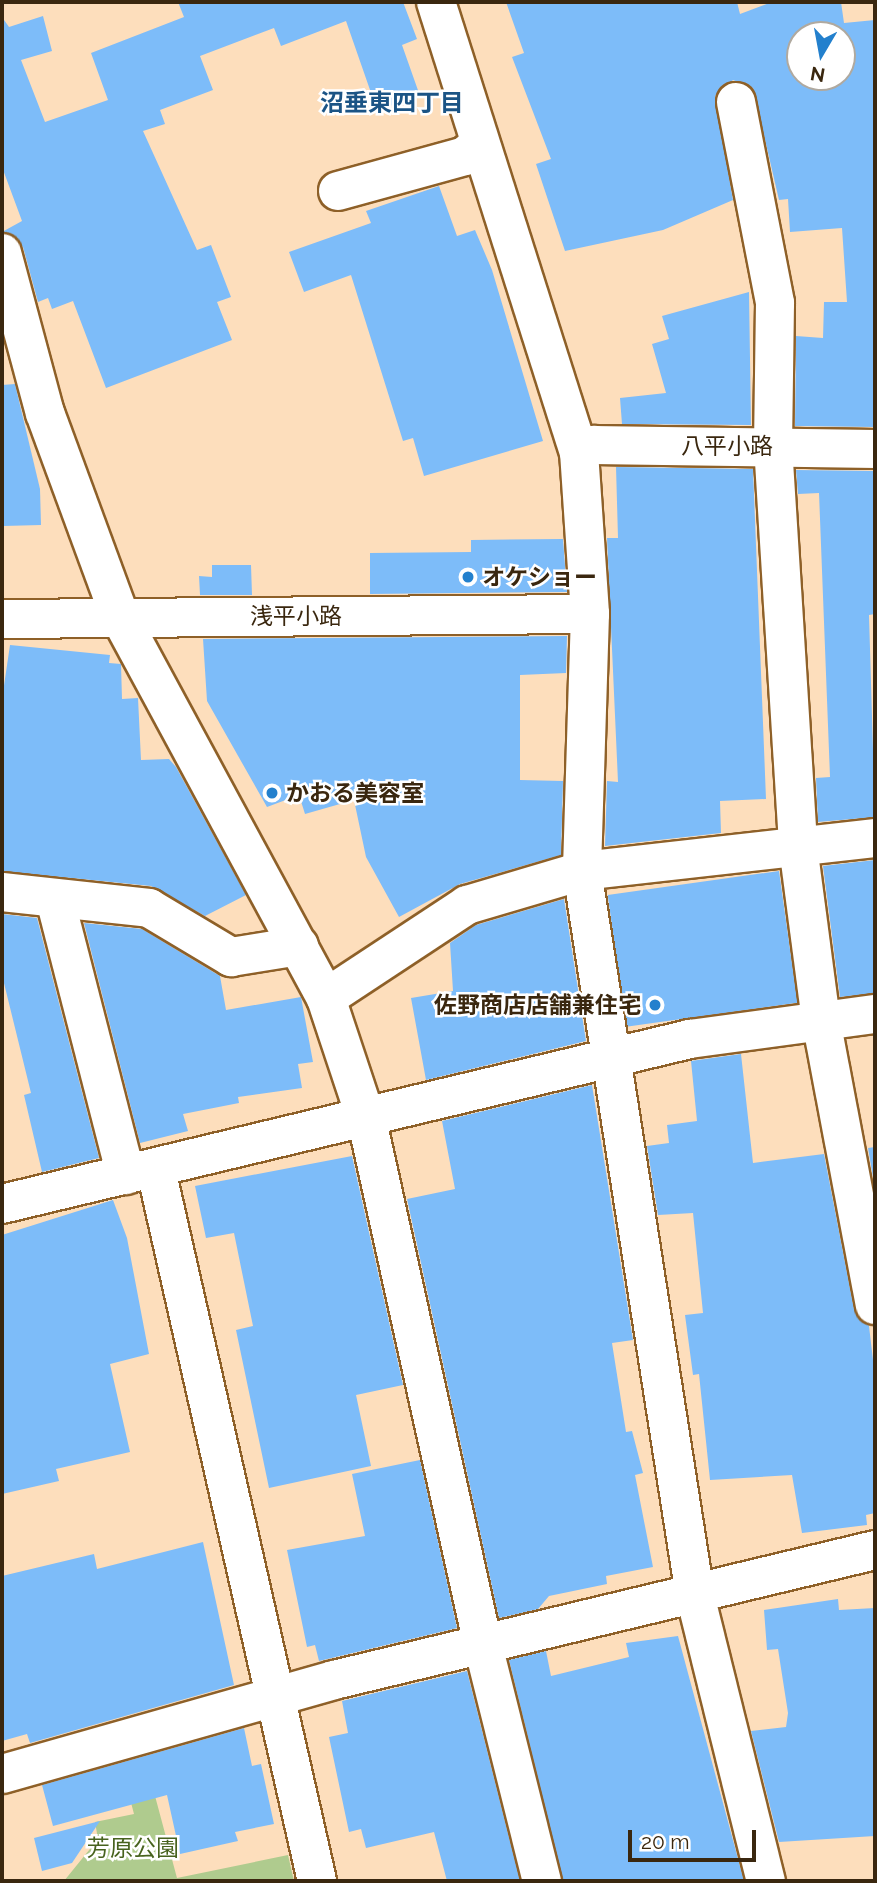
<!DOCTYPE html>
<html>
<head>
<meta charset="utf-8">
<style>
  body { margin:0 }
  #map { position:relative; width:877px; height:1883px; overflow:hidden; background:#fddebc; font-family:Raleway,"Noto Sans JP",sans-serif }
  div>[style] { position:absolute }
  .green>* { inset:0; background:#afcb8e }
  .building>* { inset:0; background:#7dbcf9; transform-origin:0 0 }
  .roads { filter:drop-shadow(2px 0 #8e6028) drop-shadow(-2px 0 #8e6028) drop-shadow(0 2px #8e6028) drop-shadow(0 -2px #8e6028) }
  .minor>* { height:38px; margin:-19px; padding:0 19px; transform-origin:19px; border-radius:19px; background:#fff }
  .dots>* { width:19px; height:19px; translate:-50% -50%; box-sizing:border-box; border:4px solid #fff; border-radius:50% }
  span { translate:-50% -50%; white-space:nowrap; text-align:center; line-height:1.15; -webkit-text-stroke:5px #fff; paint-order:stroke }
  .street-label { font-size:23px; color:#3a270f }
  .poi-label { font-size:23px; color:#3a270f; font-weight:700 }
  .left { translate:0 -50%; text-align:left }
  .right { translate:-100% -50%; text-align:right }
  .park-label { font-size:23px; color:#47621e }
  .neighbourhood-label { font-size:24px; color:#1b5485; font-weight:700 }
  .frame { position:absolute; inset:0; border:4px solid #3a270f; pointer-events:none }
  .north { position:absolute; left:786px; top:21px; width:70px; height:70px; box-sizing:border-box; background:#fff; border:2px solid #b0a99f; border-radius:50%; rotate:190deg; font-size:19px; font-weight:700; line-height:28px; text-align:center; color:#3a270f }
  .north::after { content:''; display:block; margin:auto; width:24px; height:32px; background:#2380cd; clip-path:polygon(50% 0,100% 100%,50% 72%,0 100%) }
  .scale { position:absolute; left:628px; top:1830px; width:128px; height:32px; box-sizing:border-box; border:4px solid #3a270f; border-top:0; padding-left:9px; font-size:21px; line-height:24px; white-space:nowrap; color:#3a270f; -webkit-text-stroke:5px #fff; paint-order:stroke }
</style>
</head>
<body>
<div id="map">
  <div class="green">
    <div style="clip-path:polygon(147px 1766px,177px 1878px,288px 1855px,294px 1881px,64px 1881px,98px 1839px,95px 1822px,134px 1814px,123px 1772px)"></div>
  </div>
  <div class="building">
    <div style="clip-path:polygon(178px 2px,403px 2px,417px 39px,402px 45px,420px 96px,377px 110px,346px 21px,281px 46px,274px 28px,200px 56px,213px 90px,160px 110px,165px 124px,143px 131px,197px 250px,211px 245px,231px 297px,217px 302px,232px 340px,106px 388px,73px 301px,52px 309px,48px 298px,38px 302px,23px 247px,2px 232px,22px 221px,2px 167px,2px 17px,9px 27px,43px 16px,52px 51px,21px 60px,45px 122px,108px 100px,91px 53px,184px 17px)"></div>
    <div style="clip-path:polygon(evenodd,506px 2px,737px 2px,740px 14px,772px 2px,841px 2px,844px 23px,875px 20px,875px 427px,795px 426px,796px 336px,823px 338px,824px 302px,847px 302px,842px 228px,790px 232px,788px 199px,779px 200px,753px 88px,733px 80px,715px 96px,733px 200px,663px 230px,565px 251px,536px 164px,551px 159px,512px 57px,524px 53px,506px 2px,800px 35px,842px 35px,842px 77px,800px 77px,800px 35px)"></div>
    <div style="clip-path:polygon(439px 186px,457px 236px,475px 230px,492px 270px,543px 441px,424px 476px,413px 438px,403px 441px,351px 275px,304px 292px,289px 252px,371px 223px,366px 211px)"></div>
    <div style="clip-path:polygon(749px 292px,751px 425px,622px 424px,620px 398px,666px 393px,652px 344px,669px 339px,662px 316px)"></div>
    <div style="clip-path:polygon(15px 384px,40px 489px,41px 525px,3px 526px,2px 385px)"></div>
    <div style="clip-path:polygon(616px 467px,753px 469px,766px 799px,720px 801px,721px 833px,605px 846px,607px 781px,618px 782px,607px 538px,618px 538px)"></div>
    <div style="clip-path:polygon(796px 470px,875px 471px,875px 614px,869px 615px,875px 817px,818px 822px,816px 778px,830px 777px,819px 493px,798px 494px)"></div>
    <div style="clip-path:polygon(563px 539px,567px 592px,370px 594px,370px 553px,471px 552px,471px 540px)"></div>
    <div style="clip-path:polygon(212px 565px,251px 565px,252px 595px,200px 595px,199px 576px,212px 577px)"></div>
    <div style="clip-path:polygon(567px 636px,566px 673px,520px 675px,520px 780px,563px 781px,561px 855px,460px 884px,399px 917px,366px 857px,354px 800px,305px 814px,299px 795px,267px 807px,207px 701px,203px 639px)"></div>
    <div style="clip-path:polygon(10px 645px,110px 655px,109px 663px,121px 664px,122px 699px,138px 698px,141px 760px,169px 759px,176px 767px,246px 895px,205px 916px,151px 886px,2px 871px,2px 699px)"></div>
    <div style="clip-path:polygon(875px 860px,875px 993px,840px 997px,823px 866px)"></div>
    <div style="left:779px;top:871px;width:133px;height:173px;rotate:82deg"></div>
    <div style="clip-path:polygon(564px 899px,586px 1041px,426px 1080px,411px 998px,453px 991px,450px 943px,476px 925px)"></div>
    <div style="clip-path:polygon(2px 914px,37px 918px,99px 1158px,42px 1172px,24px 1095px,31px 1093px,2px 975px)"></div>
    <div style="clip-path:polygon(84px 923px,142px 929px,220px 976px,226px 1010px,301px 997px,313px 1062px,298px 1064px,302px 1088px,238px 1097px,239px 1103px,183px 1114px,188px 1131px,140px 1143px)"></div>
    <div style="clip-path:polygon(741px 1054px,753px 1163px,824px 1154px,854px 1309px,869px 1326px,875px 1377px,875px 1513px,866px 1515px,867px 1525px,802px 1533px,792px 1475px,710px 1480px,699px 1374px,693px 1375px,685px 1315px,703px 1313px,693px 1213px,658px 1215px,647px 1146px,669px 1143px,667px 1125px,697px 1121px,691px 1061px)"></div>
    <div style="clip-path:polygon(592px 1085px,633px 1340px,612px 1343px,626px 1432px,632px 1431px,643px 1473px,635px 1475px,653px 1567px,606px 1576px,607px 1584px,549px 1596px,538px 1609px,499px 1618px,407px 1199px,455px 1189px,442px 1121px)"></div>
    <div style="clip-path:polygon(875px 1147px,875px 1189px,868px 1148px)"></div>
    <div style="clip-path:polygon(352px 1156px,403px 1385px,356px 1395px,371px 1466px,269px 1488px,236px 1330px,253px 1326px,234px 1233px,206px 1238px,195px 1186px)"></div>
    <div style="clip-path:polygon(113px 1200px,127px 1238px,149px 1354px,110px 1364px,130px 1452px,56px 1469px,59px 1481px,2px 1494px,2px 1235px)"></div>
    <div style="clip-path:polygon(420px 1460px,457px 1628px,319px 1661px,315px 1645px,307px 1647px,287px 1550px,365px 1536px,352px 1474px)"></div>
    <div style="clip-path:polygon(203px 1542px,234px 1685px,30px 1743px,27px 1734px,2px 1741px,2px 1576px,94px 1554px,97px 1569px)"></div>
    <div style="clip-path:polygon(838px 1599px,839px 1610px,875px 1608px,875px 1836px,779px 1842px,751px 1731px,786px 1727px,788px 1713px,778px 1649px,767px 1650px,764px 1610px)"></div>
    <div style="clip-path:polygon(678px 1636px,744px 1881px,563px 1881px,509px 1660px,546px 1651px,551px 1676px,629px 1657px,626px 1643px)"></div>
    <div style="clip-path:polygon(467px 1671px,520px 1881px,447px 1881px,434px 1832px,366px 1848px,361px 1829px,349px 1832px,329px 1737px,348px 1733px,342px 1701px)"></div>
    <div style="clip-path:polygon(244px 1728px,252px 1766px,261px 1764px,274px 1824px,235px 1832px,238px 1841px,180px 1854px,167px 1795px,53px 1826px,42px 1785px)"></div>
    <div style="clip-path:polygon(100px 1821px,72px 1863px,42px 1871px,34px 1838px)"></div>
  </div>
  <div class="roads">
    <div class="minor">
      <div style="left:436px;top:2px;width:472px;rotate:72.4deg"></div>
      <div style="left:579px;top:452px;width:162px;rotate:86.1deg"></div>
      <div style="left:590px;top:614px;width:257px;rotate:91.8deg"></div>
      <div style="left:582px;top:871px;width:733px;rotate:81.13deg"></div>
      <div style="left:695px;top:1595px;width:295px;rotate:76.1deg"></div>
      <div style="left:736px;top:102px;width:205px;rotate:79deg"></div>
      <div style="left:775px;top:303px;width:143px;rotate:90.8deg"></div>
      <div style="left:773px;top:446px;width:401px;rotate:86.4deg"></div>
      <div style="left:798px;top:846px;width:176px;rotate:82.5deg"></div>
      <div style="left:821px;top:1020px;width:290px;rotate:79.3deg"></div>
      <div style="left:338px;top:191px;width:132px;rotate:-15.4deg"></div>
      <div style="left:465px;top:156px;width:17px;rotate:-40deg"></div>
      <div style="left:2px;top:253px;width:166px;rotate:75deg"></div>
      <div style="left:45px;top:413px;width:217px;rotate:69.8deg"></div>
      <div style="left:120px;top:617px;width:433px;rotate:61.6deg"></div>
      <div style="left:326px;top:998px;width:130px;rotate:71.6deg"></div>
      <div style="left:367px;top:1121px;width:537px;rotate:77.52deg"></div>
      <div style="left:483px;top:1645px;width:243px;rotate:76deg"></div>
      <div style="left:579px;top:452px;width:17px;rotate:-25deg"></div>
      <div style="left:594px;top:445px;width:281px;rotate:0.8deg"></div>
      <div style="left:2px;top:619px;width:588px;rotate:-0.49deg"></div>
      <div style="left:2px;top:892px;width:148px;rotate:6.2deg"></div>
      <div style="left:149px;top:908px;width:96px;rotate:30.9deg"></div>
      <div style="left:231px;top:957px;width:69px;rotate:-9.2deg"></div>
      <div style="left:56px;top:903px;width:281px;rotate:75.6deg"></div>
      <div style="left:326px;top:998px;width:169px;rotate:-33.4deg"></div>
      <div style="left:467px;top:905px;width:120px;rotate:-16.5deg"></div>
      <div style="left:582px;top:871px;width:295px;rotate:-6.4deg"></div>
      <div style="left:156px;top:1170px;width:729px;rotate:77.24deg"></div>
      <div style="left:2px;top:1204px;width:708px;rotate:-13.49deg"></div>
      <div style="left:690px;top:1039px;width:187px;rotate:-7.7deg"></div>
      <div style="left:2px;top:1774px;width:345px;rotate:-15.8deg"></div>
      <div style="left:334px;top:1680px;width:556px;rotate:-13.51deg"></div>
    </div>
  </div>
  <div class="dots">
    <div style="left:468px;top:577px;background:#2380cd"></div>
    <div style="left:272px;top:793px;background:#2380cd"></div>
    <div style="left:655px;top:1005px;background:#2380cd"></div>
  </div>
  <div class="street-label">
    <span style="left:727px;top:446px">八平小路</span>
    <span style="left:296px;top:616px">浅平小路</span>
  </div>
  <div class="poi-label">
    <span class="left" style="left:482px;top:577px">オケショー</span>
    <span class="left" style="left:286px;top:793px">かおる美容室</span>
    <span class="right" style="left:641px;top:1005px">佐野商店店舗兼住宅</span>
  </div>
  <div class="park-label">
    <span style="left:133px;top:1848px">芳原公園</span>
  </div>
  <div class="neighbourhood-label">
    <span style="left:392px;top:103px">沼垂東四丁目</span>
  </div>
  <div class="frame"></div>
  <div class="north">N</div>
  <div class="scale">20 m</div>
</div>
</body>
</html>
